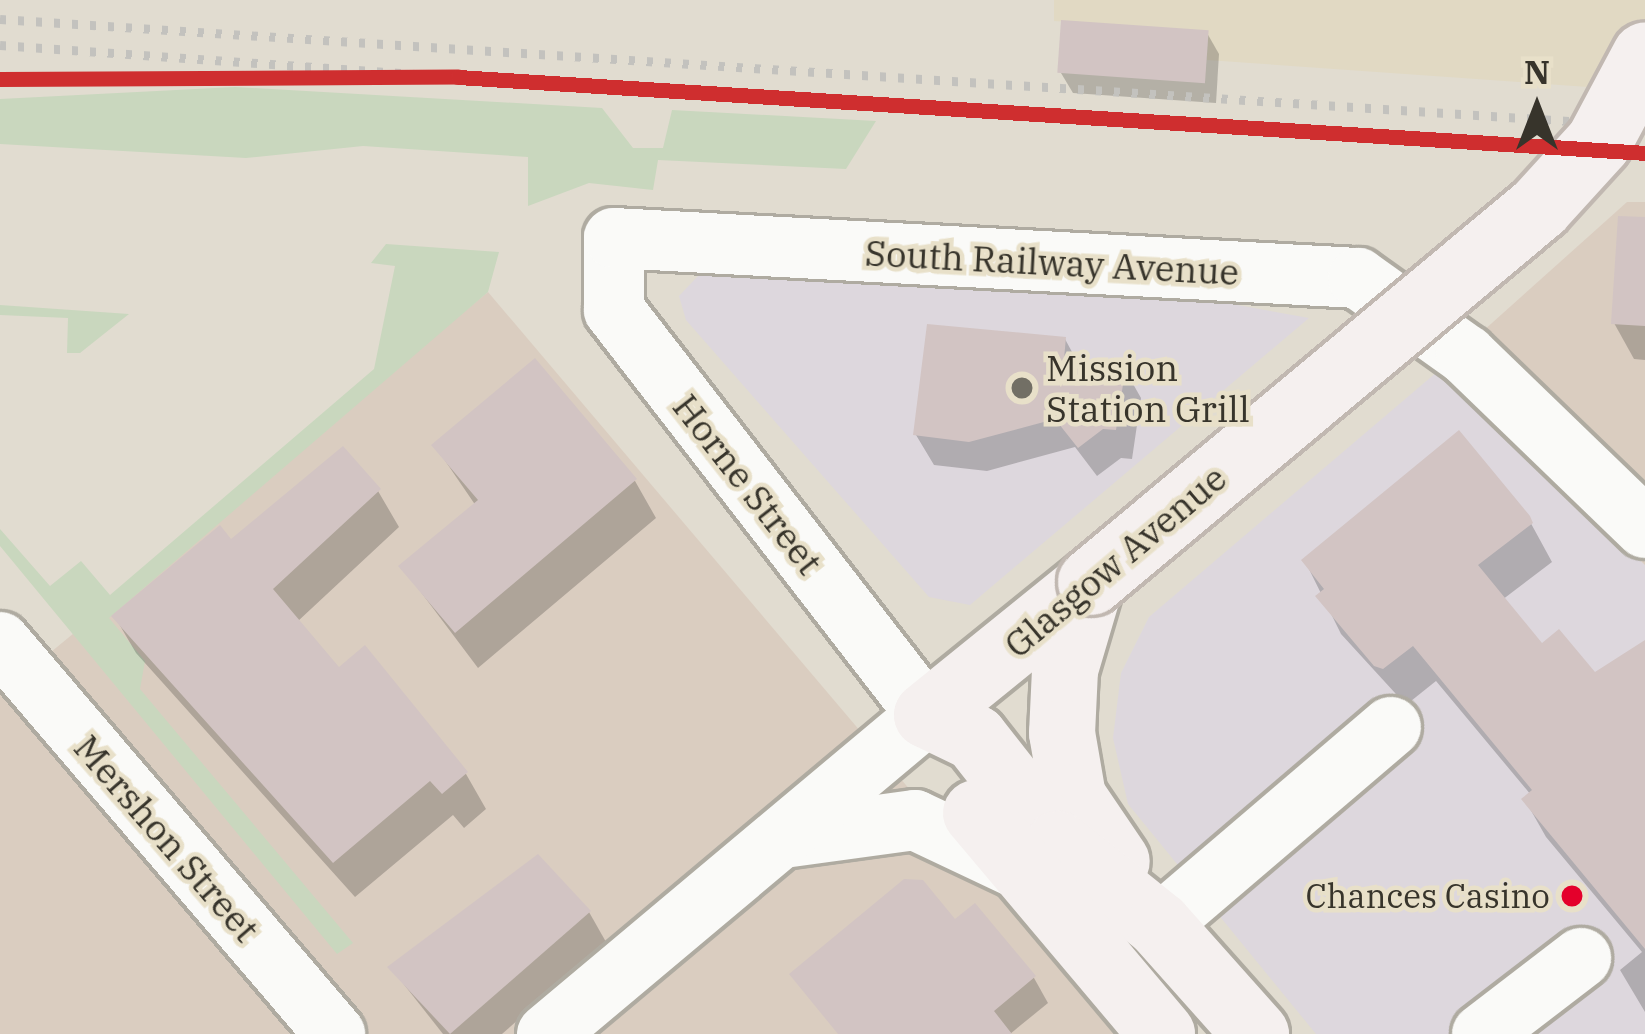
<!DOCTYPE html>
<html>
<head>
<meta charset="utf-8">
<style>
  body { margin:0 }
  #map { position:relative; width:1645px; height:1034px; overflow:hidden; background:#e1dcd0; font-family:"IBM Plex Serif",serif }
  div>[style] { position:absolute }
  .commercial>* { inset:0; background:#ddd7dd }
  .industrial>* { inset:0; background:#dacdc0 }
  .built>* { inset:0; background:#e1d9c3 }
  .green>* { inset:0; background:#c9d7be }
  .shadow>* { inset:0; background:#0003 }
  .building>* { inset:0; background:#d2c4c3; transform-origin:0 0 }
  .roads { filter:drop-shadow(3px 0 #afaba1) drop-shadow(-3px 0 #afaba1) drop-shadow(0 3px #afaba1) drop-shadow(0 -3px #afaba1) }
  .minor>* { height:60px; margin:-30px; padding:0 30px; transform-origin:30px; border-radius:30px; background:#fafaf8 }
  .major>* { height:66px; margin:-33px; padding:0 33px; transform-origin:33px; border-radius:33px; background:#f5f0ef }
  .rail>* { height:9px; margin-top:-4.5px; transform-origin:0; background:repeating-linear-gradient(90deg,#c3c2be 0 6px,transparent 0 18px) }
  .bridges { filter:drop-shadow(3px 0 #c1b8b1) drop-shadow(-3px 0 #c1b8b1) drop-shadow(0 3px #c1b8b1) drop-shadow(0 -3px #c1b8b1) }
  .major-bridge>* { height:66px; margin:-33px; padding:0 33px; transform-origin:33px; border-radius:33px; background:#f5f0ef }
  .rail-1>* { height:15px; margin:-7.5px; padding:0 7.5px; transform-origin:7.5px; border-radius:7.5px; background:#cf2e2f }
  .dots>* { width:33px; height:33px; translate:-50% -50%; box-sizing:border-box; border:6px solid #e8e0c9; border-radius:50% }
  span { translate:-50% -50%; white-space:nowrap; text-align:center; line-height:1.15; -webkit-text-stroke:9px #e8e0c9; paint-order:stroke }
  .bus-label { font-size:33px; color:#37342b }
  .right { translate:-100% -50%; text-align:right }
  .street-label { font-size:36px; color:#37342b }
  .poi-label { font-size:36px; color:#37342b }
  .left { translate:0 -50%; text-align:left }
  .north { position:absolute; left:1477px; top:48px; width:120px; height:120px; -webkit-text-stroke:9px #e8e0c9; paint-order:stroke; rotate:0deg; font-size:33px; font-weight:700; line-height:48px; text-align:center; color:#37342b }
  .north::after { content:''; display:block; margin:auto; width:42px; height:54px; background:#37342b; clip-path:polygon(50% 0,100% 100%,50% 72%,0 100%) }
</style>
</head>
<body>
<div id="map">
  <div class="commercial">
    <div style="clip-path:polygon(699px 275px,1204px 299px,1309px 318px,970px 605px,929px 597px,686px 320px,679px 296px)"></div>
    <div style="clip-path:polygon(1444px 366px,1645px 565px,1645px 1034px,1316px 1034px,1128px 804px,1113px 738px,1121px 673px,1149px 617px)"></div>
  </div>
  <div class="industrial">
    <div style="clip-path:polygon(1627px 202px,1645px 202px,1645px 565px,1444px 366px)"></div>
    <div style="clip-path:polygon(488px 292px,1117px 1034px,0 1034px,0 694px)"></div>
  </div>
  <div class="built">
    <div style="clip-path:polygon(1054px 0,1645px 0,1645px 91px,1207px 60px,1208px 31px,1054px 21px)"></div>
  </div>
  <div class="green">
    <div style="clip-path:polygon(235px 87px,602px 108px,633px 148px,663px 148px,672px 110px,876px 121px,846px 169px,658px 160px,653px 190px,589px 183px,528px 206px,528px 157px,363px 146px,246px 158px,0 144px,0 99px)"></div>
    <div style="clip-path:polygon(386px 244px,499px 252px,488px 292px,109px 618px,145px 661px,140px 689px,353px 943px,337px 954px,0 546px,0 529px,50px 586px,81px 561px,110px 595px,374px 369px,395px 266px,371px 263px)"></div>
    <div style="clip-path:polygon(0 305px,129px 314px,80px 353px,67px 353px,68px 318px,0 315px)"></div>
  </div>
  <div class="shadow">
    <div style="clip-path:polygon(1207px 33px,1219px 54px,1216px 103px,1073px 93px,1061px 73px)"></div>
    <div style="clip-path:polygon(1645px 231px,1645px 360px,1634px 359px,1614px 323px)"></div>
    <div style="clip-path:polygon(1065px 339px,1078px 363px,1124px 368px,1141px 398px,1132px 459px,1121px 458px,1097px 476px,1075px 447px,987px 471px,934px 465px,916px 435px)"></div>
    <div style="clip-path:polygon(435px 446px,635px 481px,656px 518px,478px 668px,402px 567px,476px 506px)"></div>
    <div style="clip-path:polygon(378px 491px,399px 527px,297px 622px,338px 671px,466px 774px,486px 809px,464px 828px,453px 815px,355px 897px,136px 653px,115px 617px,231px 544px)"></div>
    <div style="clip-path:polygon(1528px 518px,1552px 562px,1502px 600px,1541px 647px,1594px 676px,1645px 642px,1645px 1012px,1620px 970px,1642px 952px,1546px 837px,1525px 800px,1531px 795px,1436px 681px,1406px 705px,1341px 634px,1305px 561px)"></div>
    <div style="clip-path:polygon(589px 912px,606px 942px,502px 1034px,443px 1034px,391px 968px)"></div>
    <div style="clip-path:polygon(954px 924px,1034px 978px,1048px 1003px,1010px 1034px,840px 1034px,793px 975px)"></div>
  </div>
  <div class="building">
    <div style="left:1061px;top:20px;width:148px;height:53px;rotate:4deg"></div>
    <div style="clip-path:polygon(1618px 216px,1645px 217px,1645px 326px,1611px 324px)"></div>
    <div style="clip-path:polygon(927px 324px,1066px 337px,1064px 359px,1126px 365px,1116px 430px,1103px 429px,1078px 448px,1055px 419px,969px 442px,913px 435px)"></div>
    <div style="clip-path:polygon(535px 358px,637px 479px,455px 633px,398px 566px,478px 500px,431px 445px)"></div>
    <div style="clip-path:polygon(1459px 430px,1530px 516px,1533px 523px,1478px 565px,1542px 643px,1559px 629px,1595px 672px,1645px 640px,1645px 949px,1521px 799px,1532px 790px,1413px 646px,1383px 669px,1374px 666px,1315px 596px,1324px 589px,1301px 560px)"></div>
    <div style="clip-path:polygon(343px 446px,381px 489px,273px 589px,339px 667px,365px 645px,468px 772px,442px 794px,430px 781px,333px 863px,111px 616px,220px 525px,231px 539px)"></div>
    <div style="clip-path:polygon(538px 854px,591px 911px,450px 1034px,387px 967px)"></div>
    <div style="clip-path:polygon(904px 879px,923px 880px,955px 919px,975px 903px,1036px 976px,994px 1011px,1012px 1034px,838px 1034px,789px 974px)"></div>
  </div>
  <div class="roads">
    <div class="minor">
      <div style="left:0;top:642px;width:516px;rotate:49.48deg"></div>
      <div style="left:783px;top:838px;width:133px;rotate:-7.8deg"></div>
      <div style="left:915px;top:820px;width:117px;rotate:25.3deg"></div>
      <div style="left:1159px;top:925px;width:305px;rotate:-40.5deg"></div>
      <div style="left:547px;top:1034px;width:496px;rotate:-40deg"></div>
      <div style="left:927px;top:715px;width:512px;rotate:-127.7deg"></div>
      <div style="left:614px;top:310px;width:72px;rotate:-90deg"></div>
      <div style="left:614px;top:238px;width:745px;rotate:3.08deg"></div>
      <div style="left:1358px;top:278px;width:133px;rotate:35.5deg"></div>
      <div style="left:1466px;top:355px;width:249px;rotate:44deg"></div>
      <div style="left:1482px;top:1034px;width:125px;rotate:-37.5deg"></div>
    </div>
    <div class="major">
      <div style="left:1091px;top:582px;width:92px;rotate:106.5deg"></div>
      <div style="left:1065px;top:670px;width:63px;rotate:92.7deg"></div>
      <div style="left:1062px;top:733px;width:65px;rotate:80.2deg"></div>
      <div style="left:1073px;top:797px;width:78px;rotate:55.9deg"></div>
      <div style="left:927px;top:715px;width:53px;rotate:25.6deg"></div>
      <div style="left:975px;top:738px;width:135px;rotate:51.9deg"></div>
      <div style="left:1058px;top:844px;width:129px;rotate:38.7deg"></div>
      <div style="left:1159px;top:925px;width:146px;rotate:48.3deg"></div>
      <div style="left:927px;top:715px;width:211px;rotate:-39deg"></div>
      <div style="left:976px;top:813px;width:289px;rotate:49.9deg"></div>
    </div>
  </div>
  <div class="rail">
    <div style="left:0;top:19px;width:1648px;rotate:3.72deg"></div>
    <div style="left:0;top:45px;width:459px;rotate:4deg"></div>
  </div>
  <div class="bridges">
    <div class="major-bridge">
      <div style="left:1091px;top:582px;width:584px;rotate:-39.86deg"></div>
      <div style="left:1539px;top:208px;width:89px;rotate:-47.7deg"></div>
      <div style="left:1599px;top:142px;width:98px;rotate:-61.9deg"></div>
    </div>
  </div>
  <div class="rail-1">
    <div style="left:0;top:79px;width:458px;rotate:-0.3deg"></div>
    <div style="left:458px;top:77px;width:1189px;rotate:3.66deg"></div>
  </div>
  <div class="dots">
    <div style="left:1022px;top:388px;background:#726f65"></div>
    <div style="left:1572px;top:896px;background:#e4002b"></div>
  </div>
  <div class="bus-label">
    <span class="right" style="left:1550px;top:896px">Chances Casino</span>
  </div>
  <div class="street-label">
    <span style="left:1052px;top:262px;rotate:3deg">South Railway Avenue</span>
    <span style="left:748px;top:484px;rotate:52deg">Horne Street</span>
    <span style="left:1115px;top:561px;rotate:-40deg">Glasgow Avenue</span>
    <span style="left:167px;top:838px;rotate:49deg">Mershon Street</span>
  </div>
  <div class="poi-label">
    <span class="left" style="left:1046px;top:388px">Mission<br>Station Grill</span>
  </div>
  <div class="north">N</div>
</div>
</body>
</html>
